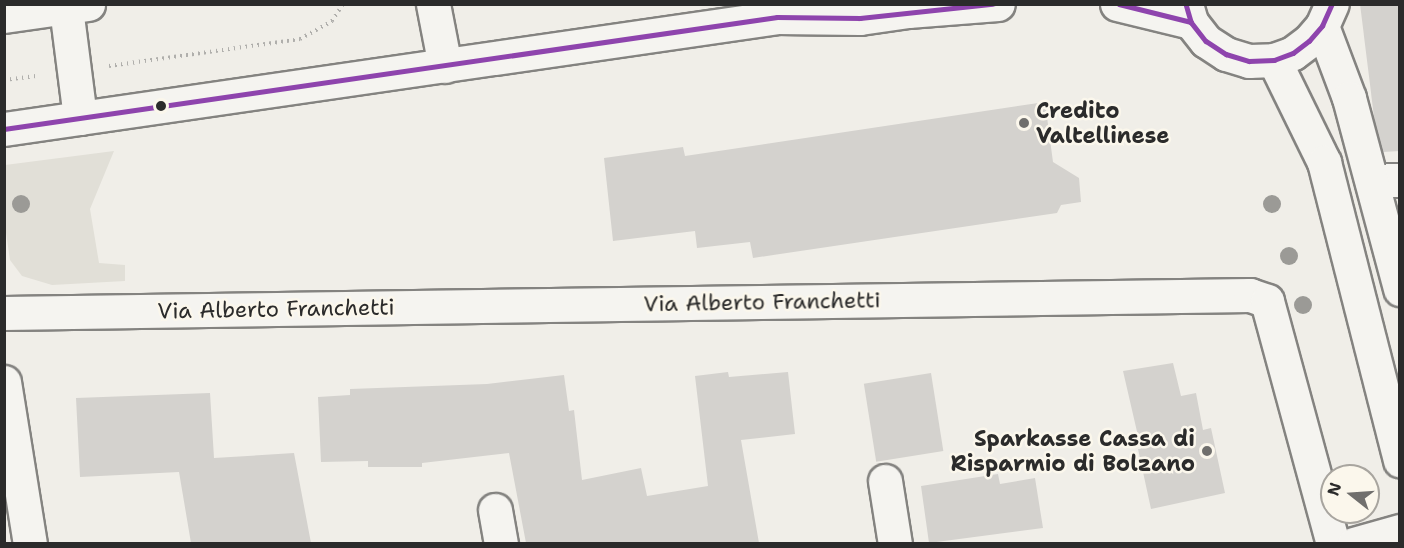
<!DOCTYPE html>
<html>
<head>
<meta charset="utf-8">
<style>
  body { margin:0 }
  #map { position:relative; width:1404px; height:548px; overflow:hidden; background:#f0eee8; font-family:"Shantell Sans",sans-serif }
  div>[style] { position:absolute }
  .green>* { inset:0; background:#e1dfd7 }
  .building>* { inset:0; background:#d4d2ce; transform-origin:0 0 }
  .path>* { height:4px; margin-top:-2px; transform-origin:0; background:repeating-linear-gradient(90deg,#b0afac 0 1.5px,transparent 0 6px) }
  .roads { filter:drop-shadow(2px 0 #848380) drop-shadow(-2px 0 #848380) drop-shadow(0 2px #848380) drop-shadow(0 -2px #848380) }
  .minor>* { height:33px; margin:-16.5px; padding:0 16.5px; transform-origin:16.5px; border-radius:16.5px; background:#f5f4f0 }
  .major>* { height:33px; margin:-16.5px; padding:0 16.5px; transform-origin:16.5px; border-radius:16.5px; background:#f5f4f0 }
  .bus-1>* { height:4.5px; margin:-2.25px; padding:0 2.25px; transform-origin:2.25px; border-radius:2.25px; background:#8e44ad }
  .trees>* { width:18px; height:18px; margin:-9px; border-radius:50%; background:#9b9a96 }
  .dots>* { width:16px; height:16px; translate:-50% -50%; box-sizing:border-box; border:3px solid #fbf7ec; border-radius:50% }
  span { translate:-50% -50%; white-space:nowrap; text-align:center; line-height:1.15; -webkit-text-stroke:5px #fbf7ec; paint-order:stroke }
  .poi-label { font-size:22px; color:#2b2b2b; font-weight:700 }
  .left { translate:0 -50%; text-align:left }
  .right { translate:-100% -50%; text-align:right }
  .street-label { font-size:22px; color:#2b2b2b }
  .frame { position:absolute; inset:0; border:6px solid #2b2b2b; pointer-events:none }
  .north { position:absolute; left:1320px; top:464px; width:60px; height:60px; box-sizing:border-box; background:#fbf7ec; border:2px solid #a8a59f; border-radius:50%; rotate:287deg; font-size:16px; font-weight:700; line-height:24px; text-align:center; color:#2b2b2b }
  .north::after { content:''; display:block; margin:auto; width:21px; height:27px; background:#706f6d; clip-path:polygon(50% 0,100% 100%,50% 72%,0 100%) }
</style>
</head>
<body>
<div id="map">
  <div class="green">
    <div style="clip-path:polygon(114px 151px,90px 209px,99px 263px,125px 265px,125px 281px,52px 285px,22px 276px,10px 260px,5px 226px,5px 165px)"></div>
  </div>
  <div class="building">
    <div style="clip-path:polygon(1360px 4px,1400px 4px,1400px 151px,1383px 152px,1375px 125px)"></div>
    <div style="clip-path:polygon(1045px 102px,1053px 162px,1079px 178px,1081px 202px,1061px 205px,1057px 213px,753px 258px,750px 242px,697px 248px,695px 231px,613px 241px,604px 158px,683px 147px,685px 156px)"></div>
    <div style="clip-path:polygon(1173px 363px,1181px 396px,1196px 393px,1203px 430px,1211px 428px,1225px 493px,1151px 509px,1138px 449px,1141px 449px,1123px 371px)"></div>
    <div style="clip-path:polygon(728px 372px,729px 377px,788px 372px,795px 434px,741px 440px,759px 543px,526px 543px,509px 453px,422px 463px,422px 467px,368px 467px,368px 461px,321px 462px,318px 397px,350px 395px,350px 389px,487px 384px,564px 375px,569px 411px,574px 410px,582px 480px,641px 468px,647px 496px,708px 486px,695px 376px)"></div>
    <div style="left:931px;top:373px;width:79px;height:68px;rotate:81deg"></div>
    <div style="clip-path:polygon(210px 393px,214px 458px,294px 453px,311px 543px,191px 543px,179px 472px,80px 477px,76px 398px)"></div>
    <div style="clip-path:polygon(998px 474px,1000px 484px,1035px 478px,1043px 528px,929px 543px,921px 486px)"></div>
  </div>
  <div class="path">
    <div style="left:109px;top:66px;width:193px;rotate:-8deg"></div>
    <div style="left:300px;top:39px;width:37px;rotate:-29deg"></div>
    <div style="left:332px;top:21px;width:20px;rotate:-57deg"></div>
    <div style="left:4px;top:80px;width:32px;rotate:-7deg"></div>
  </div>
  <div class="roads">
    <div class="minor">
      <div style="left:433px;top:4px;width:63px;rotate:79deg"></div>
      <div style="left:1117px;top:4px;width:76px;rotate:13.7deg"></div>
      <div style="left:66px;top:8px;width:111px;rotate:82.7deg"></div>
      <div style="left:4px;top:16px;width:85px;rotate:-8.1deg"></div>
      <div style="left:4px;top:129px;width:781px;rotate:-8.24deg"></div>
      <div style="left:777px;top:17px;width:83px;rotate:0.7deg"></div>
      <div style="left:860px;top:18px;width:49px;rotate:-8.3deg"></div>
      <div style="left:908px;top:11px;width:90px;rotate:-4.4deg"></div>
      <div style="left:1372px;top:181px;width:28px;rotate:-2deg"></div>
      <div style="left:4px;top:313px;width:1246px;rotate:-0.83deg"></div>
      <div style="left:1250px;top:295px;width:18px;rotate:19deg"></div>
      <div style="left:1267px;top:301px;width:252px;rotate:74.8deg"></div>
      <div style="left:4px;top:382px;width:164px;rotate:80.9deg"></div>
      <div style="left:885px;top:481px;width:64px;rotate:81deg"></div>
      <div style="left:495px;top:510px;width:35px;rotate:80deg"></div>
      <div style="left:1354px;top:544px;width:48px;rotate:-15.8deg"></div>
    </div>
    <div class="major">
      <div style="left:1186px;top:4px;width:19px;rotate:74deg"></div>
      <div style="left:1191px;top:22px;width:24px;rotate:52deg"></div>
      <div style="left:1206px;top:41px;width:24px;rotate:33deg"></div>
      <div style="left:1226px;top:54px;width:24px;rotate:17deg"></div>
      <div style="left:1249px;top:61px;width:25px;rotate:-2deg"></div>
      <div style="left:1274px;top:60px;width:20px;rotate:-20deg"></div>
      <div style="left:1293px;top:53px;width:20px;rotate:-37deg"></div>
      <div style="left:1309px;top:41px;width:20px;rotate:-49deg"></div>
      <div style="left:1322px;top:26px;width:24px;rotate:-66deg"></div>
      <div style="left:1322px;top:26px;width:77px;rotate:69.4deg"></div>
      <div style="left:1349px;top:98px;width:198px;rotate:75deg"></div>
      <div style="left:1274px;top:60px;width:114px;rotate:63.9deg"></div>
      <div style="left:1324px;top:162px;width:308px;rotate:75.7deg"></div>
    </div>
  </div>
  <div class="bus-1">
    <div style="left:1119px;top:4px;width:74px;rotate:14deg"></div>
    <div style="left:1186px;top:4px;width:19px;rotate:74deg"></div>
    <div style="left:1191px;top:22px;width:24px;rotate:52deg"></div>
    <div style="left:1206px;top:41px;width:24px;rotate:33deg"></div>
    <div style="left:1226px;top:54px;width:24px;rotate:17deg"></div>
    <div style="left:1249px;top:61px;width:25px;rotate:-2deg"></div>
    <div style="left:1274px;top:60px;width:20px;rotate:-20deg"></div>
    <div style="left:1293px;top:53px;width:20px;rotate:-37deg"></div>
    <div style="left:1309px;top:41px;width:20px;rotate:-49deg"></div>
    <div style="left:1322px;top:26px;width:24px;rotate:-66deg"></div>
    <div style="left:4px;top:129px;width:781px;rotate:-8.24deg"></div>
    <div style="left:777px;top:17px;width:83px;rotate:0.7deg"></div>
    <div style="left:860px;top:18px;width:133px;rotate:-6.1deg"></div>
  </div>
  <div class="trees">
    <div style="left:21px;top:204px"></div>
    <div style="left:1272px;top:204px"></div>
    <div style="left:1289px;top:256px"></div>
    <div style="left:1303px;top:305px"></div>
  </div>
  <div class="dots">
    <div style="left:161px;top:106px;background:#2b2b2b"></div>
    <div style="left:1024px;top:123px;background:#706f6d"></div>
    <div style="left:1207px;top:451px;background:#706f6d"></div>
  </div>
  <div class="poi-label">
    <span class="left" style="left:1036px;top:123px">Credito<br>Valtellinese</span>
    <span class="right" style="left:1195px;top:451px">Sparkasse Cassa di<br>Risparmio di Bolzano</span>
  </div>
  <div class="street-label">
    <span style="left:762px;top:302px;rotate:-1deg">Via Alberto Franchetti</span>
    <span style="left:276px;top:309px;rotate:-1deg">Via Alberto Franchetti</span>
  </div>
  <div class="frame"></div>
  <div class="north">N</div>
</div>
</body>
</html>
